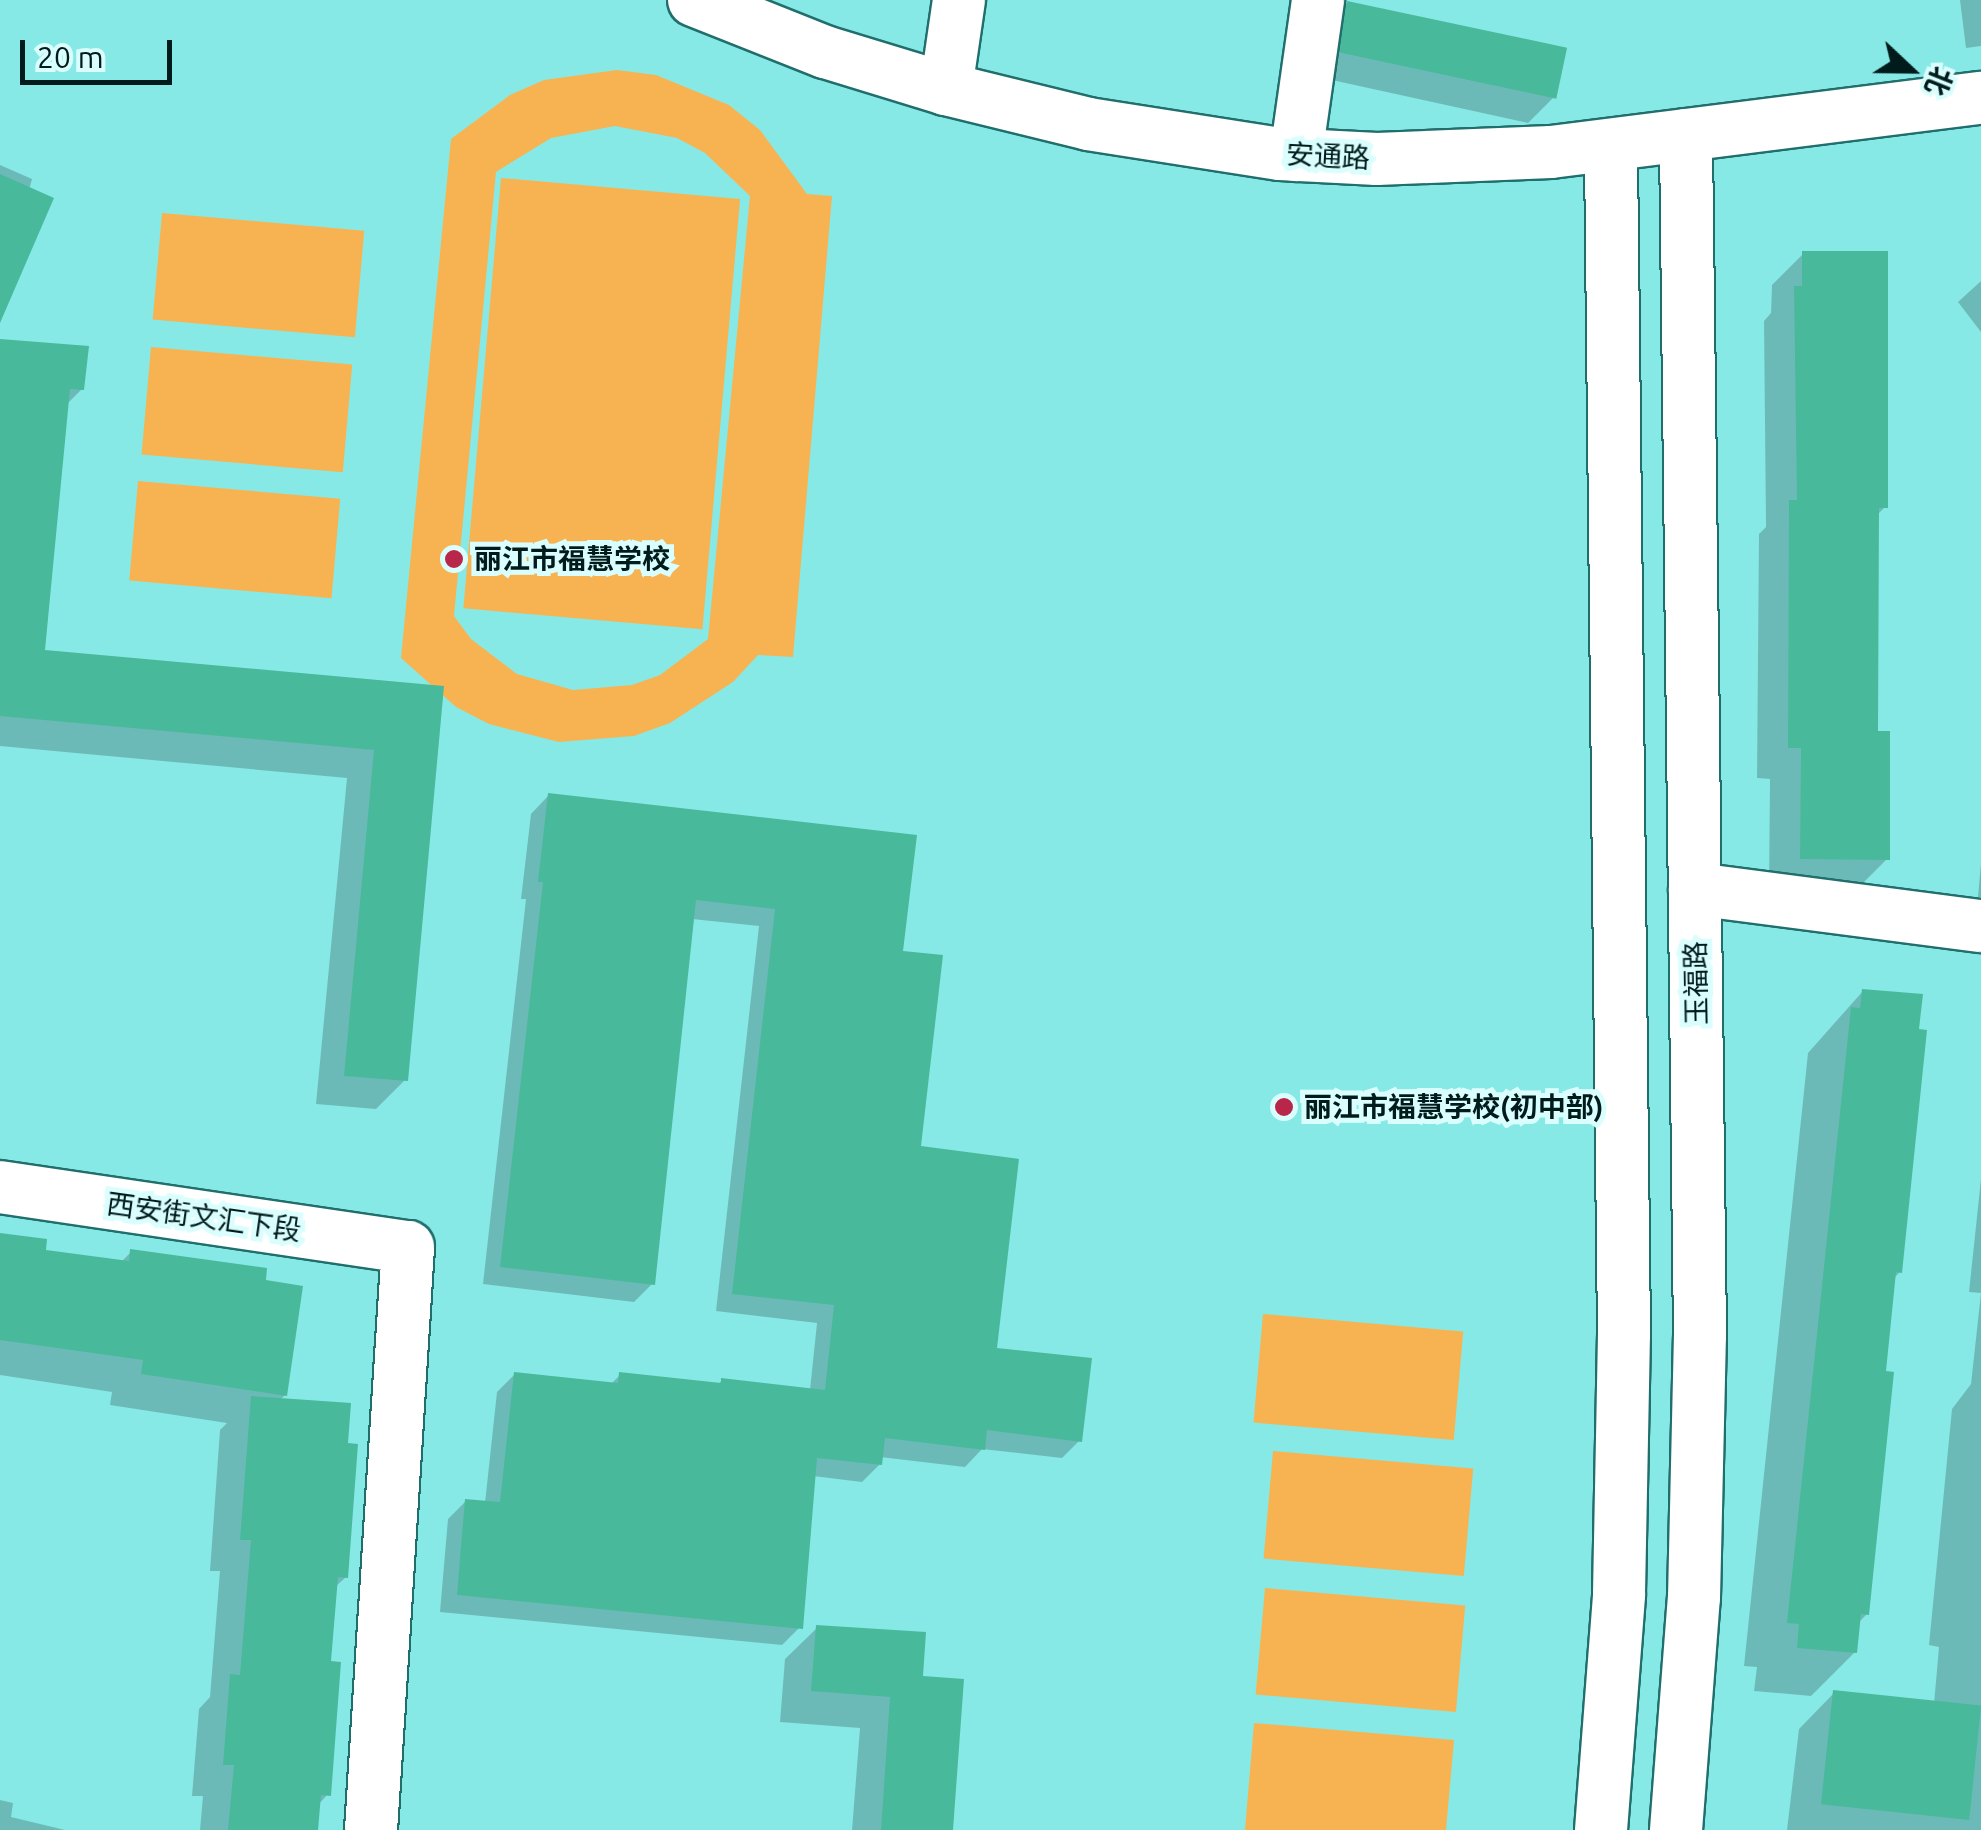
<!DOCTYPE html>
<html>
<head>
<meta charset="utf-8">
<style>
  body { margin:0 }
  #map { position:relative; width:1981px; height:1830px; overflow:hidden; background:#87e9e6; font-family:Ubuntu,"Noto Sans SC",sans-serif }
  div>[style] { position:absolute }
  .green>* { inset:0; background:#f7b351; transform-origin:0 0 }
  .shadow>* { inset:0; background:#0003 }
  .building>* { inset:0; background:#49b99c; transform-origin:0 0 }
  .roads { filter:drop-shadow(2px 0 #206f6d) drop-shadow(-2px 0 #206f6d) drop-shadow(0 2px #206f6d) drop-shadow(0 -2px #206f6d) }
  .minor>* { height:52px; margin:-26px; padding:0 26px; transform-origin:26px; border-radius:26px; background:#fff }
  .dots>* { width:28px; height:28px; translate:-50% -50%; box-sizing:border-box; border:5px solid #dafefd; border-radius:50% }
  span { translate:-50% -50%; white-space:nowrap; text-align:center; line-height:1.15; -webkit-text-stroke:10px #dafefd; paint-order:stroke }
  .street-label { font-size:28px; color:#001b1b }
  .poi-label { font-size:28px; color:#001b1b; font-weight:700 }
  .left { translate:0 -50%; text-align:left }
  .north { position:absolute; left:1861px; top:20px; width:100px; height:100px; -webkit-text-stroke:8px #dafefd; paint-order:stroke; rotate:112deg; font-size:28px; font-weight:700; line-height:40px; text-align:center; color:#001b1b }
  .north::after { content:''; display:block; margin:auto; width:35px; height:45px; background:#001b1b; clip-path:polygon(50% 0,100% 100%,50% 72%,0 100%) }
  .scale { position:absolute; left:20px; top:40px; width:152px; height:45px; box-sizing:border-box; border:5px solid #001b1b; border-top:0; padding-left:12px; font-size:30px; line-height:35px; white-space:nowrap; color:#001b1b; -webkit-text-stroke:8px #dafefd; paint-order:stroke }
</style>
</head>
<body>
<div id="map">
  <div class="green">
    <div style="clip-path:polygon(evenodd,617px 70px,656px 75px,729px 105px,760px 130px,807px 194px,832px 196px,793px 657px,758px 655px,733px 682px,670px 723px,634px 736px,559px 742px,489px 724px,456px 707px,401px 658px,451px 139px,510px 95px,544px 80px,617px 70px,615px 126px,677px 138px,705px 153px,750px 196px,708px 639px,660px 675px,632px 685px,573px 690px,517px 674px,471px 639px,454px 616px,496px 172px,551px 138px,615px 126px)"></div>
    <div style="left:501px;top:178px;width:240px;height:432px;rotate:5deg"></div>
    <div style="left:162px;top:213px;width:203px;height:107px;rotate:5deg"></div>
    <div style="left:151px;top:347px;width:202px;height:108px;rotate:5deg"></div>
    <div style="left:138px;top:481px;width:203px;height:100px;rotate:5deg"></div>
    <div style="left:1263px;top:1314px;width:201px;height:109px;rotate:5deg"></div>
    <div style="left:1273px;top:1451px;width:201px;height:108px;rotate:5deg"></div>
    <div style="left:1265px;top:1588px;width:201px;height:107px;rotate:5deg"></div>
    <div style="clip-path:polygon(1254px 1723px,1454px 1740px,1446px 1830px,1245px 1830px)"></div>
  </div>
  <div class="shadow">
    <div style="clip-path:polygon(1960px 0,1981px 0,1981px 46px,1966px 48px)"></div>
    <div style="clip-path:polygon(1348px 2px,1553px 98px,1528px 123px,1318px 77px,1324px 27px)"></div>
    <div style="clip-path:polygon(0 165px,32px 179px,0 298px)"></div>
    <div style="clip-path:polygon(1804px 253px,1885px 507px,1877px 515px,1875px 734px,1887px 859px,1855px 891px,1769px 890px,1770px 779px,1757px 778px,1759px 534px,1766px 527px,1764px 321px,1771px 313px,1772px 285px)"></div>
    <div style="clip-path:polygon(1981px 281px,1981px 332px,1958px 302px)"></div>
    <div style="clip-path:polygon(0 341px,82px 389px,65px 406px,42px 652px,442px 688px,405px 1080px,376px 1109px,316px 1104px,347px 778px,0 746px)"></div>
    <div style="clip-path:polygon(548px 796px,900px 953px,918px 1148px,995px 1350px,1080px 1440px,1062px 1458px,982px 1449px,965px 1467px,880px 1457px,880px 1464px,862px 1482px,813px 1476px,800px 1627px,782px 1645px,440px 1612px,448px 1519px,466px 1501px,485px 1503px,497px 1392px,515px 1374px,611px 1384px,620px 1375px,717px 1386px,722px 1380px,810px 1390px,817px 1323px,716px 1311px,759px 926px,692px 919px,652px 1284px,634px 1302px,483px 1284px,526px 899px,521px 899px,531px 814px)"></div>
    <div style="clip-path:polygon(1981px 863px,1981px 897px,1978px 897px)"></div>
    <div style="clip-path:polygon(1863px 991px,1900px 1272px,1892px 1280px,1867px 1614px,1858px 1623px,1855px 1652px,1811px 1696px,1754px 1691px,1757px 1667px,1744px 1666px,1808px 1053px)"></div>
    <div style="clip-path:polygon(1981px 1179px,1981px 1830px,1787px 1830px,1799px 1729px,1834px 1693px,1934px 1704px,1939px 1647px,1929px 1645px,1952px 1409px,1971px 1384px,1981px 1293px,1969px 1292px)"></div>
    <div style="clip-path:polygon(0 1235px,44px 1252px,120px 1263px,131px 1252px,263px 1282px,285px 1395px,280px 1400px,346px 1577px,334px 1588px,328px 1663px,328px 1794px,318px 1805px,316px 1830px,200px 1830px,203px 1796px,192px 1796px,199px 1709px,210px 1697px,220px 1571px,210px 1571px,220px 1430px,227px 1423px,110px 1405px,112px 1392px,0 1375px)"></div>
    <div style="clip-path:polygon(817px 1628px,920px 1679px,950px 1830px,852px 1830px,860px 1728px,780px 1722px,785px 1659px)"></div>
    <div style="clip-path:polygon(0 1800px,13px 1803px,11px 1817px,65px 1830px,0 1830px)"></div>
  </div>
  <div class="building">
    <div style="left:1347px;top:1px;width:225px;height:52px;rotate:12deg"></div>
    <div style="clip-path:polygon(0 174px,54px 198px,0 323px)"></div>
    <div style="clip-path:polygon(1802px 251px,1888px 251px,1888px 508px,1879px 508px,1878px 731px,1890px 731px,1890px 860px,1800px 859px,1801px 748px,1788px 748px,1789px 500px,1797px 500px,1794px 286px,1802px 286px)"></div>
    <div style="clip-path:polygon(0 339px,89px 346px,84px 390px,70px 389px,45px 650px,444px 686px,408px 1081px,344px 1076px,374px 750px,0 716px)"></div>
    <div style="clip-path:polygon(548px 793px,917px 835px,903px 951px,943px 955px,921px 1146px,1019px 1159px,997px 1348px,1092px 1358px,1082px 1442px,987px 1430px,985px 1450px,885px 1438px,882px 1465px,817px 1458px,803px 1629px,457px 1595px,465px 1499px,500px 1502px,514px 1372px,618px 1383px,619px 1372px,721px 1383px,721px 1378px,825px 1390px,834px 1305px,732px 1294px,775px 909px,696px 900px,655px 1285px,500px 1267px,543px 882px,538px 882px)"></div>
    <div style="clip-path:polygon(1862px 989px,1923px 994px,1919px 1029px,1927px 1030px,1902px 1273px,1896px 1272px,1886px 1371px,1894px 1372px,1869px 1615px,1861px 1614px,1857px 1653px,1797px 1648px,1799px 1624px,1787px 1623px,1851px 1007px,1860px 1008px)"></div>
    <div style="clip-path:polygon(0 1233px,47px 1239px,46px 1250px,129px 1261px,130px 1249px,267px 1268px,266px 1280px,303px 1286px,287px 1396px,141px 1374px,143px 1360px,0 1340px)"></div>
    <div style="clip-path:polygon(251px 1396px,351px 1403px,348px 1443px,358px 1444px,348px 1578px,338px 1577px,331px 1661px,341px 1662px,331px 1796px,321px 1795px,318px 1830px,228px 1830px,234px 1765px,223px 1765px,230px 1674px,240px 1675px,251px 1540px,240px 1540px)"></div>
    <div style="clip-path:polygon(816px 1625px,926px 1632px,923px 1676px,964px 1679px,953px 1830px,881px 1830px,890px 1697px,811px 1691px)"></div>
    <div style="left:1833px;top:1690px;width:149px;height:115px;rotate:6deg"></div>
  </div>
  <div class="roads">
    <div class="minor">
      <div style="left:694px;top:0;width:141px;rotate:21.7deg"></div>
      <div style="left:825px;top:52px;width:127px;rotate:17deg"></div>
      <div style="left:946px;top:89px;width:146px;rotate:13.8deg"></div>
      <div style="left:1088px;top:124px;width:194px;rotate:8.9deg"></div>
      <div style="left:1280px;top:154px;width:97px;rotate:3deg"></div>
      <div style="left:1377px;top:159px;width:174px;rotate:-2.3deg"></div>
      <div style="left:1551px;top:152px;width:433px;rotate:-7.2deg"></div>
      <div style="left:946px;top:89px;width:90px;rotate:-81.7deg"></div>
      <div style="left:1296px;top:155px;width:157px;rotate:-81.9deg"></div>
      <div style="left:1695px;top:889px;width:288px;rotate:7.4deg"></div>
      <div style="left:0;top:1187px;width:412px;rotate:8.4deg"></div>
      <div style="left:408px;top:1247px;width:584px;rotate:93.63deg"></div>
      <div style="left:1601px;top:1830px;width:237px;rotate:-85.6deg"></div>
      <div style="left:1619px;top:1594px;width:259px;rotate:-88.9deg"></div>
      <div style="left:1624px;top:1335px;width:1190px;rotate:-90.63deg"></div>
      <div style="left:1676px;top:1830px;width:233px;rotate:-85.6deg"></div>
      <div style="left:1694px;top:1598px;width:262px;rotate:-88.7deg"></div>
      <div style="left:1700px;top:1336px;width:1201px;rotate:-90.67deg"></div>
    </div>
  </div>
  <div class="dots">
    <div style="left:454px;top:559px;background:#b8274a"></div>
    <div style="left:1284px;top:1107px;background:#b8274a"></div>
  </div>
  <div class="street-label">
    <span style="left:1328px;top:156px;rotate:3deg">安通路</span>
    <span style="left:1696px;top:983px;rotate:-91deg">玉福路</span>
    <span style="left:204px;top:1217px;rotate:8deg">西安街文汇下段</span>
  </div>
  <div class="poi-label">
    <span class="left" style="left:474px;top:559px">丽江市福慧学校</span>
    <span class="left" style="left:1304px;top:1107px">丽江市福慧学校(初中部)</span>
  </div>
  <div class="north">北</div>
  <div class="scale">20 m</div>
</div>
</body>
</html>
